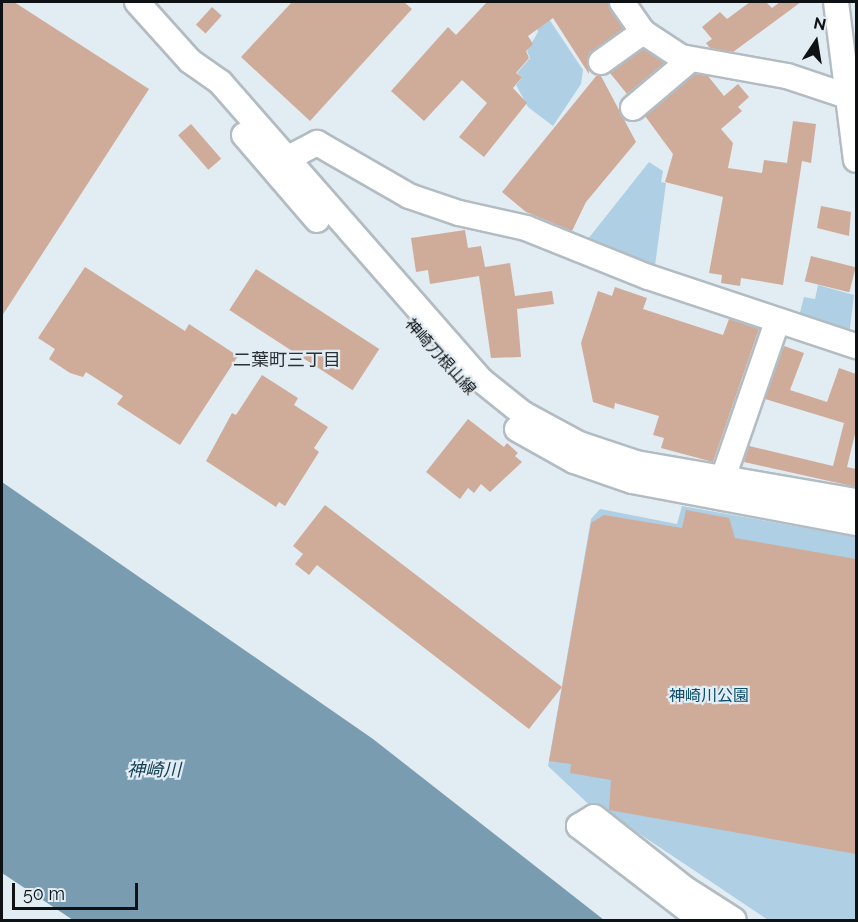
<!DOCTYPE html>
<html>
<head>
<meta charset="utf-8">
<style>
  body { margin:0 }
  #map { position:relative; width:858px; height:922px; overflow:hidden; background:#e2ecf3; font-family:Raleway,"Noto Sans JP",sans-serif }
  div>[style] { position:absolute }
  .green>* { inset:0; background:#aecfe4 }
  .water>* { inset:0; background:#799cb0 }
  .building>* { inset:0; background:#cfac99; transform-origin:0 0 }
  .roads { filter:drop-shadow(2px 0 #b2bcc2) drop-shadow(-2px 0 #b2bcc2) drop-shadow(0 2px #b2bcc2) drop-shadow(0 -2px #b2bcc2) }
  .minor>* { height:24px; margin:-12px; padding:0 12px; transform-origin:12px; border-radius:12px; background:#fff }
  span { translate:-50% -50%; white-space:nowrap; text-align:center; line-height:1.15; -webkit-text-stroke:4.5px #e2ecf3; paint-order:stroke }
  .street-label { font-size:16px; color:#0e1214 }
  .park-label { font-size:16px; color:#0c4d6b }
  .neighbourhood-label { font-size:18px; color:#2a3136 }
  .water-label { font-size:18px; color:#0e3c53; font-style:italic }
  .frame { position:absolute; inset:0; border:3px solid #0e1214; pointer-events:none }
  .north { position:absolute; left:786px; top:12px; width:60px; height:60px; -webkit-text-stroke:4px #e2ecf3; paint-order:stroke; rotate:12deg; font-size:16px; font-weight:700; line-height:24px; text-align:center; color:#0e1214 }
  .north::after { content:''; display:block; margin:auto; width:21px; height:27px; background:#0e1214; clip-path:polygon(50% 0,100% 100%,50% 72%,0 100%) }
  .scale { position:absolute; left:12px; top:883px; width:126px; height:27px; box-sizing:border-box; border:3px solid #0e1214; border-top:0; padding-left:8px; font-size:18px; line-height:21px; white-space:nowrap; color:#0e1214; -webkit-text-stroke:4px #e2ecf3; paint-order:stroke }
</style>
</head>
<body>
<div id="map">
  <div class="green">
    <div style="clip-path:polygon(549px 19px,583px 70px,581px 84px,553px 126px,528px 107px,516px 85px,522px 77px,517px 73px,530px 58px,527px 51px,538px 32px,536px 21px)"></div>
    <div style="clip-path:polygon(649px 162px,663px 171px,661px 182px,666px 183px,654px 273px,584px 244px)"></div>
    <div style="clip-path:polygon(818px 285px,854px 295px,849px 336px,798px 320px,804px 297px,815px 299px)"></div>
    <div style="clip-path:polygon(682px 506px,856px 537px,856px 920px,768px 920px,622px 822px,599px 814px,548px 766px,591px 519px,600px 509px,677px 524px)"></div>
  </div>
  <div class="water">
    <div style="clip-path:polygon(2px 482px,373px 739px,604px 920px,73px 920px,2px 873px)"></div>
  </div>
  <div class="building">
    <div style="clip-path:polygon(2px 2px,14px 2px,149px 89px,2px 316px)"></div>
    <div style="clip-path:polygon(292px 2px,404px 2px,412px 9px,310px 121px,241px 57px)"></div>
    <div style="clip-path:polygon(487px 2px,608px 2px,623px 29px,588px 56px,589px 74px,553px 18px,528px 36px,533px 44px,526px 51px,529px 58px,516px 73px,522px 77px,513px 88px,527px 103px,484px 157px,459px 137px,487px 103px,462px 80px,424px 121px,391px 91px,448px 27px,456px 35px)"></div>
    <div style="clip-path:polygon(750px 2px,766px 2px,772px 8px,780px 2px,801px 2px,733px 52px,710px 48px,706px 43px,712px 39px,702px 27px,720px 12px,727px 19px)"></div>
    <div style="left:212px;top:7px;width:13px;height:24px;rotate:42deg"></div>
    <div style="clip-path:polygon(643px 49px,664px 63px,627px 94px,610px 73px)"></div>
    <div style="clip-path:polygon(695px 74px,708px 76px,724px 96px,738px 84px,749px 97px,738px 107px,742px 111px,721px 129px,733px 143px,728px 168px,762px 173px,764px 160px,787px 163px,793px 121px,816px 124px,811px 163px,802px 161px,783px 285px,741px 278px,740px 286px,721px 283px,722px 275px,709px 273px,723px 197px,665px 182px,673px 154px,645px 116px)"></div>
    <div style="clip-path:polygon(597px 75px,601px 76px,636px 142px,586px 202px,572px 231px,526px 212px,502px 192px)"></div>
    <div style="left:191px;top:124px;width:46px;height:17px;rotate:49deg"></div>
    <div style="clip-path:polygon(821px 206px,851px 212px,849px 236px,817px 228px)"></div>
    <div style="clip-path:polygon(465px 230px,468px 248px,481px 246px,485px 267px,510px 263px,515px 296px,552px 291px,554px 304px,517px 309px,521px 357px,491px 358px,479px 276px,430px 284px,428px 270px,416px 272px,411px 238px)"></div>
    <div style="left:811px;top:256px;width:46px;height:26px;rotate:14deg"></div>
    <div style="clip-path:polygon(85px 267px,185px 331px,189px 324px,238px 356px,180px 445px,117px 404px,123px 396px,86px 372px,83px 377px,70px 373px,49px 359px,55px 349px,38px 338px)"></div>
    <div style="left:256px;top:269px;width:147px;height:49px;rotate:33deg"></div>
    <div style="clip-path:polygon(615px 287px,647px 298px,643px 309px,723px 335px,729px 319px,759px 329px,713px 462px,661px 448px,664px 438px,653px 435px,659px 416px,615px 403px,614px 409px,593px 402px,581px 343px,598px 291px,612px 296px)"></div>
    <div style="clip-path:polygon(784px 346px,804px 353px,790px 390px,827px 402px,839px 368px,856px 374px,856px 430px,847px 467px,856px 469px,856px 487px,744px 462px,749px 446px,833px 466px,844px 423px,765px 399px)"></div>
    <div style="clip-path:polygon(262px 375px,298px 398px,294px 405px,328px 427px,314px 448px,319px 452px,285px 506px,279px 502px,276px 507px,206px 461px,232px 413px,236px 415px)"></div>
    <div style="clip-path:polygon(468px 419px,504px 447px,507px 443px,518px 453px,515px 456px,522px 462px,490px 492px,481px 484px,474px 493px,468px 488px,460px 499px,426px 472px)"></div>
    <div style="clip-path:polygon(325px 505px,562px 687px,529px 729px,317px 565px,309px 575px,295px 564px,303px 554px,293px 546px)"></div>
    <div style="clip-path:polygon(686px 510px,729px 518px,735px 538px,856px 559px,856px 854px,609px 810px,611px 780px,570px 773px,571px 764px,549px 761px,591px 523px,604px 515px,682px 528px)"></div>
  </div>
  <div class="roads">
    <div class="minor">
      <div style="left:137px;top:2px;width:79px;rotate:48.1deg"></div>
      <div style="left:190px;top:61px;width:37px;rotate:35deg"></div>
      <div style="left:220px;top:82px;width:396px;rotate:48.8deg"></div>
      <div style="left:481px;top:380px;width:53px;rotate:38.8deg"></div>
      <div style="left:522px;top:413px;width:65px;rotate:28.5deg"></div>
      <div style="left:579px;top:444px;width:60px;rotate:18.4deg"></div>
      <div style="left:636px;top:463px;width:223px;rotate:9.8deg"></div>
      <div style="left:622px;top:2px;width:37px;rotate:55deg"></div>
      <div style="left:643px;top:32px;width:45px;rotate:33.3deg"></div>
      <div style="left:681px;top:57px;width:108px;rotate:10.2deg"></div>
      <div style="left:787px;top:76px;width:73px;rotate:18.4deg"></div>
      <div style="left:836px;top:2px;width:159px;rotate:82.8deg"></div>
      <div style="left:601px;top:62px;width:52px;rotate:-35.5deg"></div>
      <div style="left:633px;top:108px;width:75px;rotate:-40.1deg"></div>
      <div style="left:244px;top:135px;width:112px;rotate:49.3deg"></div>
      <div style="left:273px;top:166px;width:50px;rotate:-27.6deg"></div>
      <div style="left:317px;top:143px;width:106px;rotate:29.9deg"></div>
      <div style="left:409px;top:196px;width:53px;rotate:18.8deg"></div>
      <div style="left:459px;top:213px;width:69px;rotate:12.6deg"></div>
      <div style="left:526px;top:228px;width:131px;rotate:21.9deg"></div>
      <div style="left:648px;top:277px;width:219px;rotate:18.4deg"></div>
      <div style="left:517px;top:429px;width:65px;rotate:29.3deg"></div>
      <div style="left:574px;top:461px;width:61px;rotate:19deg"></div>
      <div style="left:632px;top:481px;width:228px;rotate:10.6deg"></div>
      <div style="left:723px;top:478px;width:165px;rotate:-70.9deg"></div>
      <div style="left:701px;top:920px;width:154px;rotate:-142.4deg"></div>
      <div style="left:579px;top:826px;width:17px;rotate:-31deg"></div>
      <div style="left:594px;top:817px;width:115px;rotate:38.3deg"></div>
      <div style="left:684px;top:888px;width:59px;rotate:32.6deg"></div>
    </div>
  </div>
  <div class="street-label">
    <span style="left:440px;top:357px;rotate:48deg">神崎刀根山線</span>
  </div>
  <div class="park-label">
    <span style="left:709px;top:696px">神崎川公園</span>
  </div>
  <div class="neighbourhood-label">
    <span style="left:287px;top:360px">二葉町三丁目</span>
  </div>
  <div class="water-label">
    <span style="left:154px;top:770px">神崎川</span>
  </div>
  <div class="frame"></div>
  <div class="north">N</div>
  <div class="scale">50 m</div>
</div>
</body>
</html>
